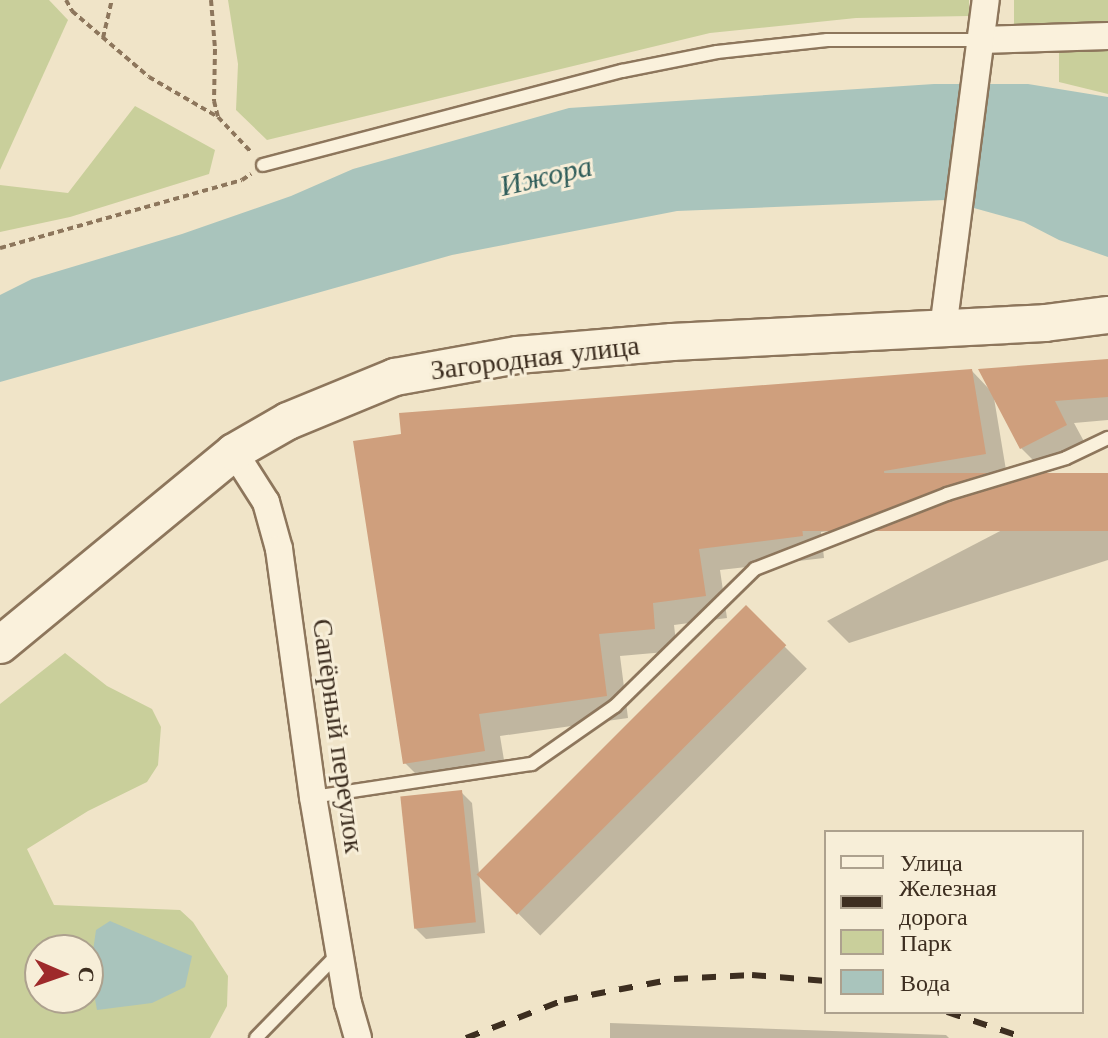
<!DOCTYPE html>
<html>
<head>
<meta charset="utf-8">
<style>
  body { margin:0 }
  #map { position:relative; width:1108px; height:1038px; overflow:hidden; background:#f0e4c8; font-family:"Libre Baskerville",serif }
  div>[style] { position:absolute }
  .green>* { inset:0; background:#c9cf9b; transform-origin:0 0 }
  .water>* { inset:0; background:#a9c4bc }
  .shadow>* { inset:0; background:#0003; transform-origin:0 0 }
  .building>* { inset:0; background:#cf9f7d; transform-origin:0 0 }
  .path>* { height:4px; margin-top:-2px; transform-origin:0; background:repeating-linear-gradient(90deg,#8d765c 0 6px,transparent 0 10px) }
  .roads { filter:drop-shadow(2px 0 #8d765c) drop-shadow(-2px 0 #8d765c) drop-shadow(0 2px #8d765c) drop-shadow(0 -2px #8d765c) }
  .lane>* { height:12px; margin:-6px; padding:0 6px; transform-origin:6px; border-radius:6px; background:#faf1dc }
  .street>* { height:26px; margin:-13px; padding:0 13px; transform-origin:13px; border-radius:13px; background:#faf1dc }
  .secondary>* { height:36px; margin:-18px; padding:0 18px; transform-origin:18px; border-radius:18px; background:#faf1dc }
  .rail>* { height:6px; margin-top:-3px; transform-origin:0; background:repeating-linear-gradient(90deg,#3d2e20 0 14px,transparent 0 28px) }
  span { translate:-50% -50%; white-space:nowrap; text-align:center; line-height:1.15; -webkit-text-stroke:6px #f7eed8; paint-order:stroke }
  .street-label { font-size:28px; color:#3d2e20 }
  .water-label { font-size:30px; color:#2f5d5a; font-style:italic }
  .legend { position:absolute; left:824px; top:830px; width:260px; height:184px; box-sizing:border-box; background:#f7eed8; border:2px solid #ada18e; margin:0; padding:10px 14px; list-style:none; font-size:24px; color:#3d2e20 }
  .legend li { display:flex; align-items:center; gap:16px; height:40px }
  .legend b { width:40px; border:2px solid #ada18e }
  .north { position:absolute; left:24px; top:934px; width:80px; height:80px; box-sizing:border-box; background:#f7eed8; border:2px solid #ada18e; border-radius:50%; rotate:92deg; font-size:22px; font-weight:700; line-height:32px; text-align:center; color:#3d2e20 }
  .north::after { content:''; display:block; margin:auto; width:28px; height:36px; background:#9e2a2b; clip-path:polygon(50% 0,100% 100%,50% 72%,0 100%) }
</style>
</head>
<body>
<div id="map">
  <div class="green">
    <div style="clip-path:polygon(0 0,49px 0,68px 20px,0 170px)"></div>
    <div style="clip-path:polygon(228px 0,969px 0,969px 16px,856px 18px,710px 33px,267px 140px,236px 110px,238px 64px)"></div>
    <div style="left:1014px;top:0;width:94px;height:28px"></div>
    <div style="clip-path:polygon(1108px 47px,1108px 94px,1059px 82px,1059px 48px)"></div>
    <div style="clip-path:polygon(135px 106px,215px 150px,209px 174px,70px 217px,0 232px,0 185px,68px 193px)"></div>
    <div style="clip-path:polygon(evenodd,65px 653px,107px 686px,152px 709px,161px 727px,158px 765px,147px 782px,88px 811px,27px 849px,54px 905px,180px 910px,193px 922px,228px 976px,227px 1006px,210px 1038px,0 1038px,0 704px,65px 653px,40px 950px,88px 950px,88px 998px,40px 998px,40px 950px)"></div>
  </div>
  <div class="water">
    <div style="clip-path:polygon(934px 84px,1028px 84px,1108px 97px,1108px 257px,1059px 240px,1024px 222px,945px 200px,677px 211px,452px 255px,0 382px,0 295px,32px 279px,182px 234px,291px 196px,353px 169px,569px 108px)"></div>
    <div style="clip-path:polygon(110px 921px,192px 956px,185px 987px,152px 1003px,97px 1010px,90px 972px,96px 930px)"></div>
  </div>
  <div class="shadow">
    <div style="clip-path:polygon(1108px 361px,1108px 420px,1074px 423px,1087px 447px,1043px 470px,1021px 448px,994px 398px,1007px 476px,905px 492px,908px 523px,821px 532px,824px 558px,720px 570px,727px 618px,674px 625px,677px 651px,620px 656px,628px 718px,500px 736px,506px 772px,427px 785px,405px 763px,355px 443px,972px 371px,990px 390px)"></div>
    <div style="clip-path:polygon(1108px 475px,1108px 560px,849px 643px,827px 621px)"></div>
    <div style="left:746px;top:608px;width:86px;height:377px;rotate:45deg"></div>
    <div style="clip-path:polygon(461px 792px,472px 803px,485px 933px,426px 939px,415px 928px)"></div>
    <div style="clip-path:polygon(610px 1023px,946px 1035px,949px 1038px,610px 1038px)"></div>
  </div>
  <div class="building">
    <div style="clip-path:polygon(1108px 359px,1108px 397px,1055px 401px,1067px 425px,1020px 449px,978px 369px)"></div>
    <div style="clip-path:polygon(972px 369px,986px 454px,884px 471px,887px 501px,800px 510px,803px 536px,699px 549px,706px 596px,653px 603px,655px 629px,599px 634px,607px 696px,479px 714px,485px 751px,403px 764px,353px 441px,401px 434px,399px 413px)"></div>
    <div style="left:1108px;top:473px;width:58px;height:314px;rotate:90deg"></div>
    <div style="left:746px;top:605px;width:57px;height:381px;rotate:45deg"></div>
    <div style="left:462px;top:790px;width:133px;height:62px;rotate:84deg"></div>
  </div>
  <div class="path">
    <div style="left:66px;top:0;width:13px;rotate:61deg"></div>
    <div style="left:72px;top:11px;width:101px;rotate:40.6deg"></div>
    <div style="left:149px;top:77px;width:80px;rotate:30.1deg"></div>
    <div style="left:211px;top:0;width:49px;rotate:85.3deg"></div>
    <div style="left:215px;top:49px;width:52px;rotate:91.1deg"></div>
    <div style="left:214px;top:101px;width:16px;rotate:76deg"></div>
    <div style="left:218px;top:117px;width:48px;rotate:46.7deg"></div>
    <div style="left:103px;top:38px;width:39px;rotate:-77deg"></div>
    <div style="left:0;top:248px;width:251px;rotate:-15.7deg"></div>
    <div style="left:242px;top:180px;width:11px;rotate:-34deg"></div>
  </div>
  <div class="roads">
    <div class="lane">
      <div style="left:263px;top:165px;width:371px;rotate:-14.7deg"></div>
      <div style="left:622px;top:71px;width:97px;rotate:-11.3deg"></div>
      <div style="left:717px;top:52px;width:111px;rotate:-6.2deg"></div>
      <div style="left:827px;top:40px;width:154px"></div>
      <div style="left:313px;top:797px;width:221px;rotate:-8.6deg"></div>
      <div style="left:532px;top:764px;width:101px;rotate:-34.9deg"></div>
      <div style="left:615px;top:706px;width:196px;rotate:-44.4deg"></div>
      <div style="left:755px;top:569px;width:206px;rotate:-21.3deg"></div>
      <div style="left:947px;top:494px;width:124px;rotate:-16.8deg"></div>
      <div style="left:1066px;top:458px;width:47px;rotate:-25.5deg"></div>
      <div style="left:256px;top:1038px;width:119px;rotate:-45.7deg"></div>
    </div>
    <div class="street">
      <div style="left:981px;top:40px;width:127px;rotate:-1.8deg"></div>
      <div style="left:943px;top:329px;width:332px;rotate:-82.6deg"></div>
      <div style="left:234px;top:452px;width:59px;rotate:57.4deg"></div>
      <div style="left:266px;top:502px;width:49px;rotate:74.5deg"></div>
      <div style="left:279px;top:549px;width:250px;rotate:82.2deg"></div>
      <div style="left:313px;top:797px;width:209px;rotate:80.4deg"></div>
      <div style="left:348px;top:1003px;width:36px;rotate:74deg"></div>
    </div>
    <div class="secondary">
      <div style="left:0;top:645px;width:303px;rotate:-39.5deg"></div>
      <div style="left:234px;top:452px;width:62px;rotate:-29.9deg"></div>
      <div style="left:288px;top:421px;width:116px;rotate:-22.4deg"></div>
      <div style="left:395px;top:377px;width:124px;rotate:-10.2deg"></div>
      <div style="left:517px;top:355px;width:156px;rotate:-4.8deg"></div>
      <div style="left:672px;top:342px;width:373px;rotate:-2.9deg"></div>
      <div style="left:1045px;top:323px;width:64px;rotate:-7.2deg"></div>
    </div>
  </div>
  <div class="rail">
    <div style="left:947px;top:1012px;width:82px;rotate:18.4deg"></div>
    <div style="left:466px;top:1038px;width:105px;rotate:-21.2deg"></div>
    <div style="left:564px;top:1000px;width:112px;rotate:-10.8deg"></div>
    <div style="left:674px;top:979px;width:78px;rotate:-2.9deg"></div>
    <div style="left:752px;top:975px;width:74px;rotate:4.6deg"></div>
  </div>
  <div class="street-label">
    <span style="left:535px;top:358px;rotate:-7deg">Загородная улица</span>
    <span style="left:338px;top:736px;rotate:82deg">Сапёрный переулок</span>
  </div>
  <div class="water-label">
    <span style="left:546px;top:176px;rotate:-13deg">Ижора</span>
  </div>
  <ul class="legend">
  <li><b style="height:10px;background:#faf1dc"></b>Улица</li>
  <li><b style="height:10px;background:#3d2e20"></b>Железная дорога</li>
  <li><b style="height:22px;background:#c9cf9b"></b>Парк</li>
  <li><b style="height:22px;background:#a9c4bc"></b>Вода</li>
  </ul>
  <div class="north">С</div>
</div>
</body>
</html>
